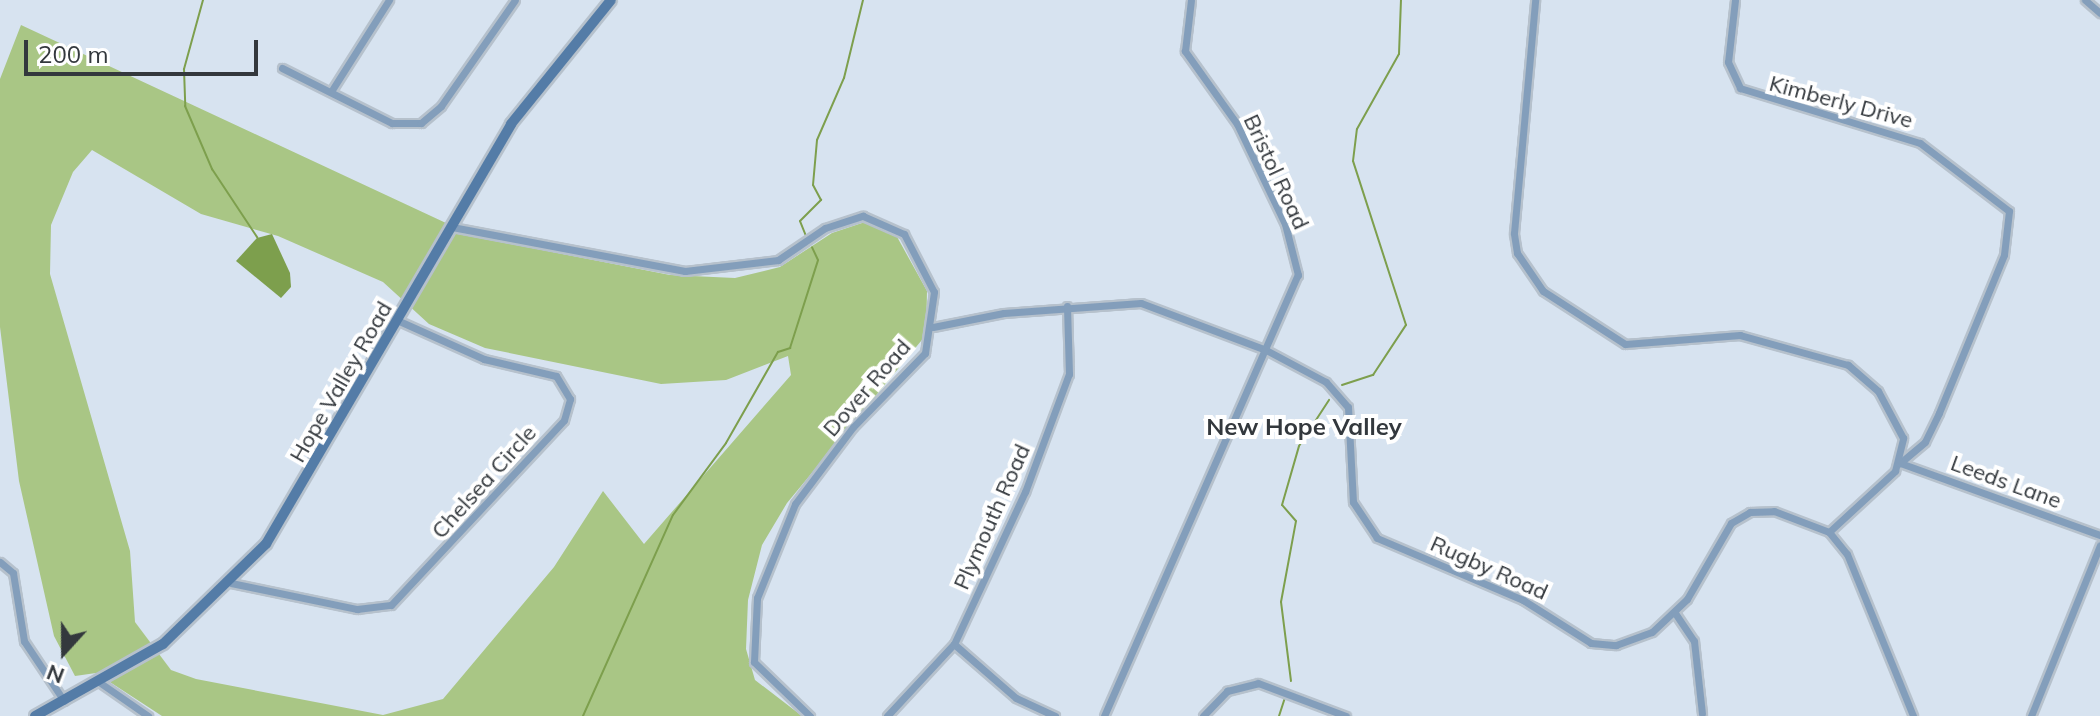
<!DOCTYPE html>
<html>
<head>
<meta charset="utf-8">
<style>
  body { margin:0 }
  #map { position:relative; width:2100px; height:716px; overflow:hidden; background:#d7e3f0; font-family:Mulish,sans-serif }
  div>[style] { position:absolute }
  .green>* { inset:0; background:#a9c685 }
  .water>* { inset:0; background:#7d9f4d }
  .stream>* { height:2px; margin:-1px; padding:0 1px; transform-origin:1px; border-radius:1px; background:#7d9f4d }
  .roads { filter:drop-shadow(2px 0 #b6c1cc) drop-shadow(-2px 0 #b6c1cc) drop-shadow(0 2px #b6c1cc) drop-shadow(0 -2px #b6c1cc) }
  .street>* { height:7px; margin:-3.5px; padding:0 3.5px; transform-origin:3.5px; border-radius:3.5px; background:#839ebb }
  .secondary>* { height:10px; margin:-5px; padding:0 5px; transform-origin:5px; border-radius:5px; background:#547ca7 }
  span { translate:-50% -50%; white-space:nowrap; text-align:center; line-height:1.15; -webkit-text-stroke:8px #fff; paint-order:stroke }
  .street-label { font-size:22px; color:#33383d }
  .neighbourhood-label { font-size:24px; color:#33383d; font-weight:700 }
  .north { position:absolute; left:24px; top:612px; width:80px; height:80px; -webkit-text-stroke:6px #fff; paint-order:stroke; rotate:201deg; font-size:22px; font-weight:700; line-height:32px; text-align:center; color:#33383d }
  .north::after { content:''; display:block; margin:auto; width:28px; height:36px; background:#33383d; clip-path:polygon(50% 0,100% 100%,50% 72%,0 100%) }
  .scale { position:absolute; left:24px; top:40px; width:234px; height:36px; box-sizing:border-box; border:4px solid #33383d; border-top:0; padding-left:10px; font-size:24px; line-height:28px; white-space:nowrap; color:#33383d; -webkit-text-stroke:6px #fff; paint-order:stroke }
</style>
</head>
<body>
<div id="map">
  <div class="green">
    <div style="clip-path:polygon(evenodd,21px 25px,476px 237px,670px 275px,735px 278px,780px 267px,832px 233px,865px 222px,896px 235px,927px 291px,926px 335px,787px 503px,762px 545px,748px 600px,746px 649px,755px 680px,802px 716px,162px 716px,96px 673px,75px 676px,54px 636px,19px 481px,0 327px,0 79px,21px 25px,92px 150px,201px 214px,278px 236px,383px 282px,429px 324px,485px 348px,661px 384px,726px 380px,788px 356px,791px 375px,644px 544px,603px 491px,554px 567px,443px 699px,383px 715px,196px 679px,171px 670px,135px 622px,130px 551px,50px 274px,51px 225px,73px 172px,92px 150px)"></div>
  </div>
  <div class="water">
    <div style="clip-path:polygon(272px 234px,290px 273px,291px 287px,281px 298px,236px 261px,257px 238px)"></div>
  </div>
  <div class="stream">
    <div style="left:203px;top:0;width:72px;rotate:105.4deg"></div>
    <div style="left:184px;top:69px;width:37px;rotate:88deg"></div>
    <div style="left:185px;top:106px;width:69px;rotate:66.8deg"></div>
    <div style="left:212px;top:169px;width:82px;rotate:56.5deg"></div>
    <div style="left:806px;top:236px;width:16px;rotate:-112deg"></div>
    <div style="left:800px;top:221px;width:30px;rotate:-45deg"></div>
    <div style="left:821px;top:200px;width:17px;rotate:-118deg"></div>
    <div style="left:813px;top:185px;width:45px;rotate:-84.9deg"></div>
    <div style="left:817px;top:140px;width:68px;rotate:-66.5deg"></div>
    <div style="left:844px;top:78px;width:80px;rotate:-76.3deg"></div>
    <div style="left:1342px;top:385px;width:33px;rotate:-18deg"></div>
    <div style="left:1373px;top:375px;width:60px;rotate:-56.6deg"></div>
    <div style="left:1406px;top:325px;width:172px;rotate:-107.9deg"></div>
    <div style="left:1353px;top:161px;width:32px;rotate:-83deg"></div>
    <div style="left:1357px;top:129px;width:86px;rotate:-60.8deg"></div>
    <div style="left:1399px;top:54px;width:54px;rotate:-87.9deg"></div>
    <div style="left:1291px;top:681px;width:80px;rotate:-97.2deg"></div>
    <div style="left:1281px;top:602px;width:82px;rotate:-79.5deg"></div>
    <div style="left:1296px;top:521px;width:21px;rotate:-131deg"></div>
    <div style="left:1282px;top:505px;width:61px;rotate:-73.9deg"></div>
    <div style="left:1299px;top:446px;width:55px;rotate:-56.9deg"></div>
    <div style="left:583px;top:716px;width:220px;rotate:-65.9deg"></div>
    <div style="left:673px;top:515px;width:89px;rotate:-53.6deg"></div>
    <div style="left:726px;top:443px;width:105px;rotate:-60.3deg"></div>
    <div style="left:778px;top:352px;width:13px;rotate:-18deg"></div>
    <div style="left:790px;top:348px;width:92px;rotate:-72.3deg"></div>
    <div style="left:818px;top:260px;width:14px;rotate:-115deg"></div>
    <div style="left:1279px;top:716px;width:20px;rotate:-72deg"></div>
  </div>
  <div class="roads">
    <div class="street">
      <div style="left:1735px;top:0;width:62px;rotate:96.4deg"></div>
      <div style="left:1728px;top:62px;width:29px;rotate:65deg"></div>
      <div style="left:1740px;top:88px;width:188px;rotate:17deg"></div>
      <div style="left:1920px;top:143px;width:112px;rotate:37.4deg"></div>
      <div style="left:2009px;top:211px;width:44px;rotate:96.5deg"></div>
      <div style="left:2004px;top:255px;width:171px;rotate:112.4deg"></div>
      <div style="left:1939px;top:413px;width:32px;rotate:116deg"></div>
      <div style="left:1925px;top:442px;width:33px;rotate:140deg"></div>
      <div style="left:2085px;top:0;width:20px;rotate:41deg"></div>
      <div style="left:282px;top:68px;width:123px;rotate:26.6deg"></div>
      <div style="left:392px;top:123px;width:29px"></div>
      <div style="left:421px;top:123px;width:26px;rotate:-40deg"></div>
      <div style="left:441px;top:106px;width:129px;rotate:-55.1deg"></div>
      <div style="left:332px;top:90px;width:107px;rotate:-57.7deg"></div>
      <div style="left:452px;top:227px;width:237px;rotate:10.7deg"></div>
      <div style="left:685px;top:271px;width:94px;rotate:-6.7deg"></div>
      <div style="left:778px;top:260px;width:57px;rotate:-34.2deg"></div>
      <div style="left:825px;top:228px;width:40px;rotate:-18deg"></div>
      <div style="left:863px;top:216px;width:45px;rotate:23.7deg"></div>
      <div style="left:904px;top:234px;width:65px;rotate:62.7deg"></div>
      <div style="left:934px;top:292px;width:62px;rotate:98.4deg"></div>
      <div style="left:925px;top:353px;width:103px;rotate:134.2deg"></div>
      <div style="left:853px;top:427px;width:96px;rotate:127deg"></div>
      <div style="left:795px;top:504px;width:101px;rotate:112deg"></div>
      <div style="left:757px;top:598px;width:64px;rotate:92.7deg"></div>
      <div style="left:754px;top:662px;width:78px;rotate:44deg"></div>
      <div style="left:933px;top:327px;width:72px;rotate:-11.2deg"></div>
      <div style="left:1004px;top:313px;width:137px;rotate:-4.2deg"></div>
      <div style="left:1141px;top:303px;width:134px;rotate:20.6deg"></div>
      <div style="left:1266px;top:350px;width:68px;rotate:28.1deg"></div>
      <div style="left:1326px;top:382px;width:33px;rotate:49deg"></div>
      <div style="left:1348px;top:407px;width:95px;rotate:87deg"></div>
      <div style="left:1353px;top:502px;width:43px;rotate:56.3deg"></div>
      <div style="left:1377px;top:538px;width:159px;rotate:23deg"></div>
      <div style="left:1523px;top:600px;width:80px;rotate:32.3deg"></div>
      <div style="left:1591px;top:643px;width:25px;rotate:5deg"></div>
      <div style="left:1616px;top:645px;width:38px;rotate:-20deg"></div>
      <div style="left:1652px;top:632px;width:48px;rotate:-43.3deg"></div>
      <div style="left:1687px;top:599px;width:88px;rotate:-59.9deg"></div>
      <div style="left:1731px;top:523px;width:22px;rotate:-30deg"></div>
      <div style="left:1750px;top:512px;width:24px;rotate:-2deg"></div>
      <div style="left:1774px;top:511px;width:59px;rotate:20.9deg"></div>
      <div style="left:1829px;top:532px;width:90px;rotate:-42.7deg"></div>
      <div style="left:1895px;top:471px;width:34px;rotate:-76deg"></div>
      <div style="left:1903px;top:438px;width:53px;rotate:-118deg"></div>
      <div style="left:1878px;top:391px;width:40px;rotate:-139deg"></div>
      <div style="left:1848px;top:365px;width:112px;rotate:-164.5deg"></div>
      <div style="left:1740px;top:335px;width:115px;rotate:175.5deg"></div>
      <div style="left:1625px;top:344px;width:98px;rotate:-147.1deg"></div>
      <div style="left:1543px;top:291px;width:46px;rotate:-124.4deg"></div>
      <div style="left:1517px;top:253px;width:20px;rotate:-99deg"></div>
      <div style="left:1514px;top:233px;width:234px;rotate:-84.8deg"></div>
      <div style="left:1900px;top:463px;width:213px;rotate:19.8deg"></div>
      <div style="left:1829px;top:532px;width:28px;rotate:51deg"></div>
      <div style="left:1847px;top:554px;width:175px;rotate:67.8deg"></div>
      <div style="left:0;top:562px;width:17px;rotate:40deg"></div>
      <div style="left:13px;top:573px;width:69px;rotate:80.8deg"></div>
      <div style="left:24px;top:641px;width:72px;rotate:56.3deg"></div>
      <div style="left:231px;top:583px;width:129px;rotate:11.7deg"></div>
      <div style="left:357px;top:609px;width:34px;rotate:-7deg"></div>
      <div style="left:391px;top:605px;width:253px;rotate:-46.9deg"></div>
      <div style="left:564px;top:420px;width:22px;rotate:-74deg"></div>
      <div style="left:570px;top:399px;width:27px;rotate:-121deg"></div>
      <div style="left:556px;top:376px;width:74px;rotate:-166.7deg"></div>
      <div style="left:484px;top:359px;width:93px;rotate:-155.9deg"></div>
      <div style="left:1675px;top:613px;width:34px;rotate:56deg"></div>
      <div style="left:1694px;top:641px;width:73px;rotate:83.7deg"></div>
      <div style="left:954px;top:644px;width:82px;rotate:41.1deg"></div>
      <div style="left:1016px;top:698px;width:43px;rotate:24.8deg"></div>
      <div style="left:99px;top:682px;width:60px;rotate:34.8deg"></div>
      <div style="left:887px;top:716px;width:98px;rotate:-47.1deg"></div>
      <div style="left:954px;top:644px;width:168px;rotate:-65deg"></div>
      <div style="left:1025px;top:492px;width:126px;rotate:-69.6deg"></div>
      <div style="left:1069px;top:374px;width:68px;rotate:-91.7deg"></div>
      <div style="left:1104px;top:716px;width:482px;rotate:-66.3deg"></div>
      <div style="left:1298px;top:275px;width:53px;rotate:-104.3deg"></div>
      <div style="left:1285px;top:224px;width:111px;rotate:-115.6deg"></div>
      <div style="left:1237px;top:124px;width:90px;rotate:-125.5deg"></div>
      <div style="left:1185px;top:51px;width:51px;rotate:-83.3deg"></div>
      <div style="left:1203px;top:716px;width:35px;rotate:-46deg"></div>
      <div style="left:1227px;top:691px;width:32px;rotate:-14deg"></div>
      <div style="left:1258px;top:683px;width:94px;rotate:20.6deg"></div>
      <div style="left:2031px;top:716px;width:184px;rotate:-68deg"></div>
    </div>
    <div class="secondary">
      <div style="left:35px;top:716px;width:147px;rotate:-29.4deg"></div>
      <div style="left:163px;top:644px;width:144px;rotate:-44.2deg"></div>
      <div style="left:266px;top:544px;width:486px;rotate:-59.7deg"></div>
      <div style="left:511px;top:124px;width:159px;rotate:-51.1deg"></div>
    </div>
  </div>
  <div class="street-label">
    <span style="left:1841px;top:102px;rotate:15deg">Kimberly Drive</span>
    <span style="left:1276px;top:172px;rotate:65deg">Bristol Road</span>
    <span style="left:341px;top:382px;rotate:-60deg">Hope Valley Road</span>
    <span style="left:867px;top:388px;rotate:-49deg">Dover Road</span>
    <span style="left:484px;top:482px;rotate:-48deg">Chelsea Circle</span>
    <span style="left:2006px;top:482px;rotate:20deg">Leeds Lane</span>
    <span style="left:992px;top:517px;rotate:-66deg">Plymouth Road</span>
    <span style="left:1489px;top:568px;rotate:24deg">Rugby Road</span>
  </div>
  <div class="neighbourhood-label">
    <span style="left:1304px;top:427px">New Hope Valley</span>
  </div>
  <div class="north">N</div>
  <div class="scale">200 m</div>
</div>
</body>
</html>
